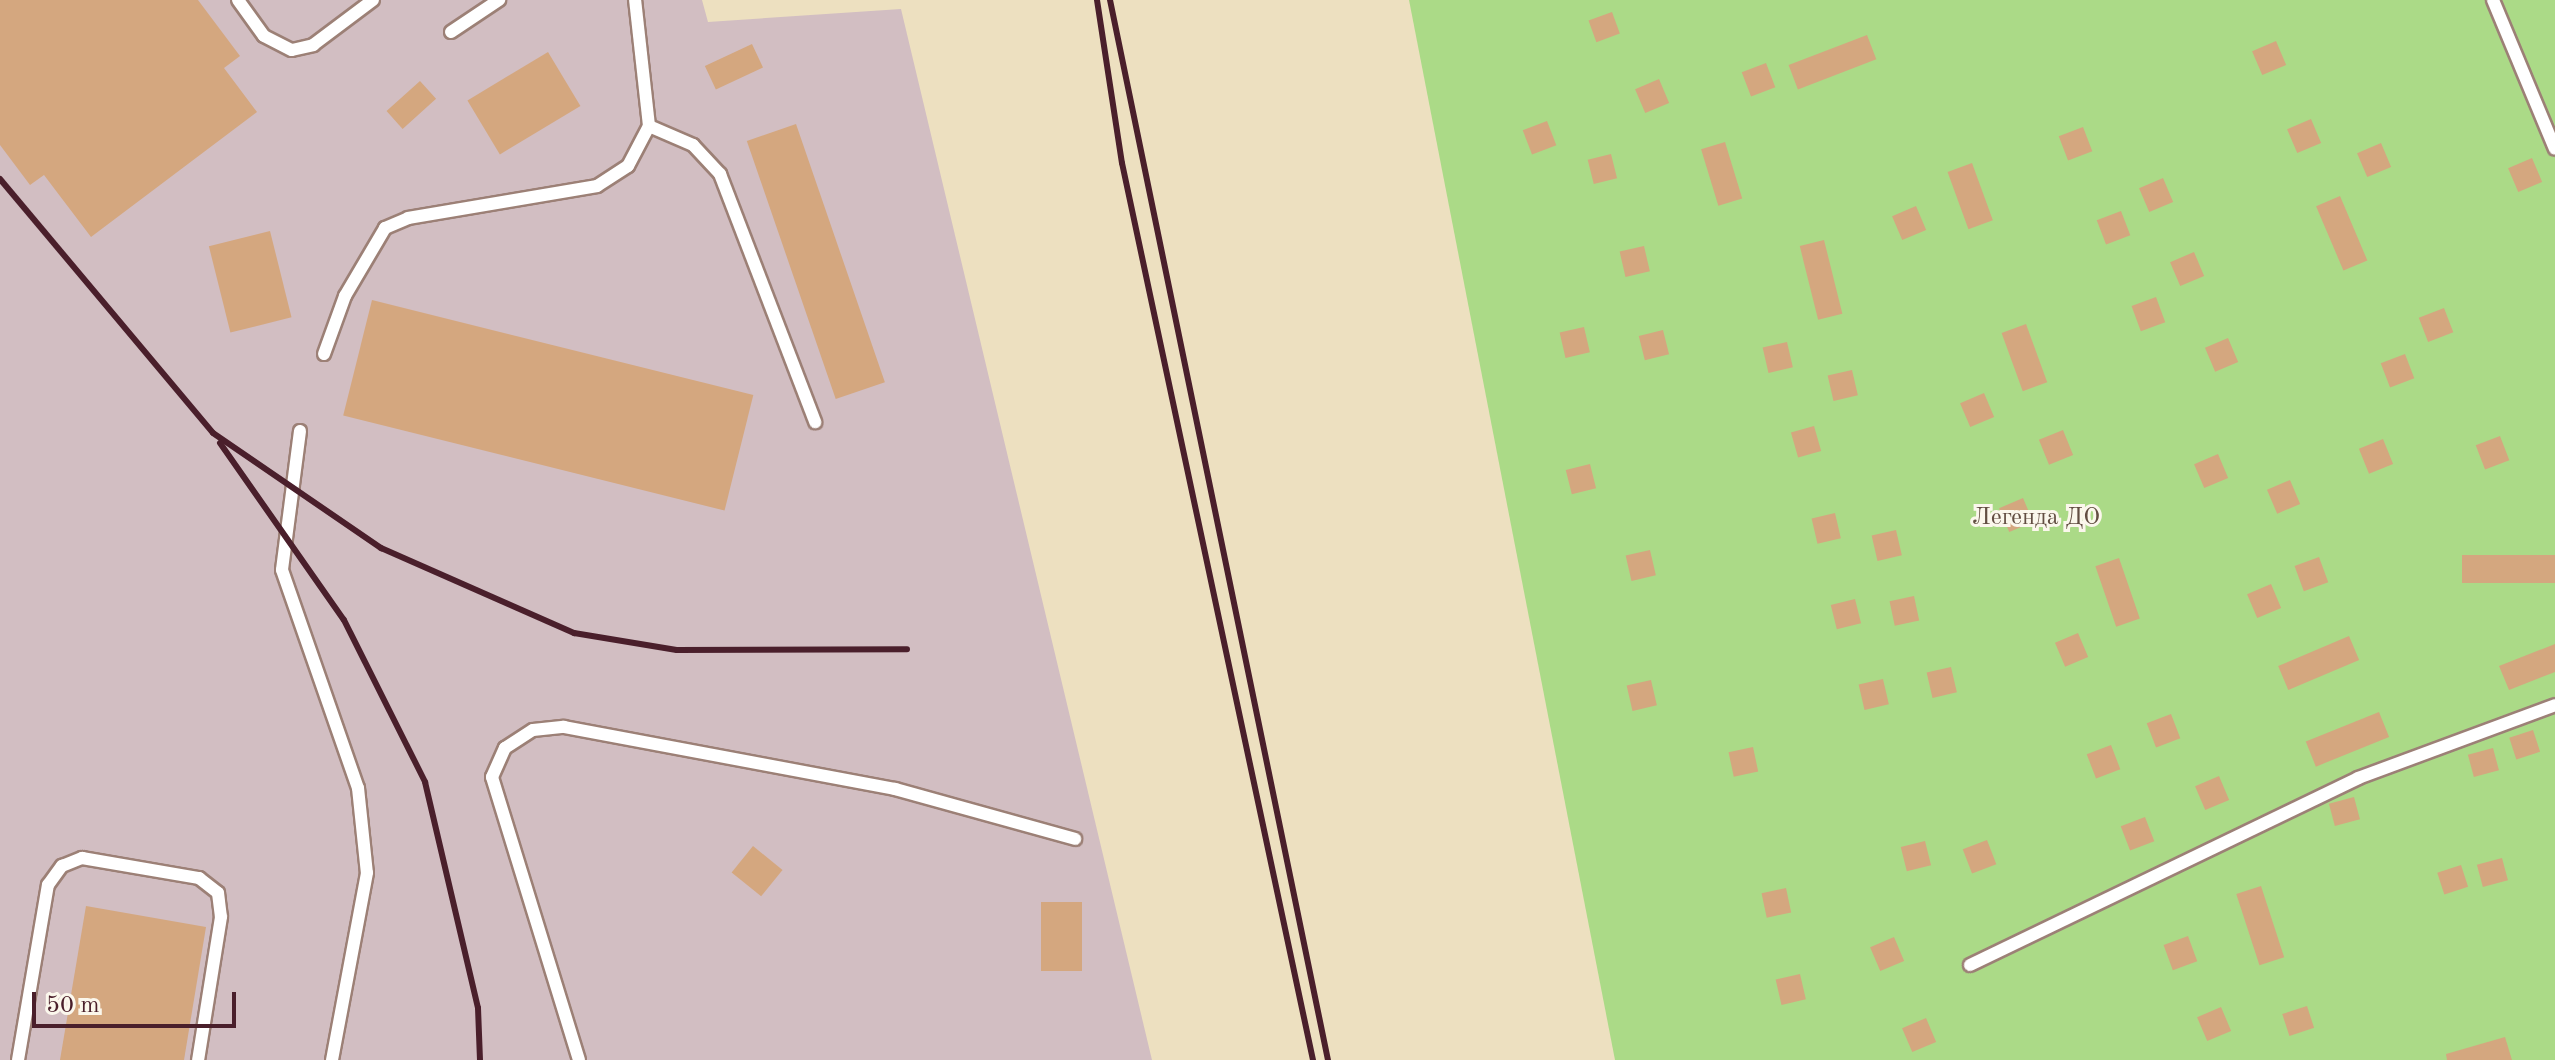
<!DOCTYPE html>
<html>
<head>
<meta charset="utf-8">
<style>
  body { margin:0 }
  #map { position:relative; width:2555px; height:1060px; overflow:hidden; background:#ede0c0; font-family:"Old Standard TT",serif }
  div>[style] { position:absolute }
  .industrial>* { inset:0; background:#d2bec2 }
  .green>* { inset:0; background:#abda87 }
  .building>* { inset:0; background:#d4a77f; transform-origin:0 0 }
  .roads { filter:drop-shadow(2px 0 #9c8076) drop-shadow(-2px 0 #9c8076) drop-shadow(0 2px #9c8076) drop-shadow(0 -2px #9c8076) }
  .lane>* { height:12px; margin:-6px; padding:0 6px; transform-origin:6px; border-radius:6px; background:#fff }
  .rail>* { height:6px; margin:-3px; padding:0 3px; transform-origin:3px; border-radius:3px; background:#4a1f2b }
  span { translate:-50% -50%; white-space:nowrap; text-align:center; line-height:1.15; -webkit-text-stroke:6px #fbf7ec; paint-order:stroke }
  .park-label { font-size:24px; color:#624e42 }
  .scale { position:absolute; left:32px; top:992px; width:204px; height:36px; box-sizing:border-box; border:4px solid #4a1f2b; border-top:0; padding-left:10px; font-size:24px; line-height:28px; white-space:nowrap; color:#4a1f2b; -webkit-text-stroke:6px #fbf7ec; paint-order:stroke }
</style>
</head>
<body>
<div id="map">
  <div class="industrial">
    <div style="clip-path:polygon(0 0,702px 0,708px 22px,901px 9px,1152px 1060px,0 1060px)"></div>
  </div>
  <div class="green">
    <div style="clip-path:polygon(1409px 0,2555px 0,2555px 1060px,1615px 1060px)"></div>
  </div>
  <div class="building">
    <div style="clip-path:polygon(0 0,198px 0,240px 56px,224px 68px,257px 112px,91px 237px,44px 175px,30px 185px,0 145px)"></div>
    <div style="left:1612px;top:12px;width:23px;height:25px;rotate:70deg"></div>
    <div style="left:1867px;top:35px;width:26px;height:84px;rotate:69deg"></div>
    <div style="left:2276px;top:41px;width:26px;height:26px;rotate:67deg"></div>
    <div style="left:752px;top:44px;width:26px;height:52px;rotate:65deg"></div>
    <div style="left:548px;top:52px;width:63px;height:94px;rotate:59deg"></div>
    <div style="left:1766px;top:63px;width:26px;height:26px;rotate:69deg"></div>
    <div style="left:1659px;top:79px;width:26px;height:26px;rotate:67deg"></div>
    <div style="left:420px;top:81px;width:24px;height:45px;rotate:48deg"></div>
    <div style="left:2311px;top:119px;width:26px;height:26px;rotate:67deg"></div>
    <div style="left:1547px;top:121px;width:26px;height:26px;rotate:69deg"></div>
    <div style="left:796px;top:124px;width:273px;height:52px;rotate:71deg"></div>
    <div style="left:2083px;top:127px;width:26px;height:26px;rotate:69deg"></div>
    <div style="left:1725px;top:142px;width:59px;height:25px;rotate:73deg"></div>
    <div style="left:2381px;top:143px;width:26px;height:26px;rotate:67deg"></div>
    <div style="left:1611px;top:154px;width:25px;height:24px;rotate:76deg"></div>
    <div style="left:2532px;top:158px;width:26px;height:26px;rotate:67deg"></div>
    <div style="left:1972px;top:163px;width:61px;height:26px;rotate:70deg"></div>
    <div style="left:2163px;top:178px;width:26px;height:26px;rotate:67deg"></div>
    <div style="left:2340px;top:196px;width:70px;height:26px;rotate:67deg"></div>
    <div style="left:1916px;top:206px;width:26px;height:26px;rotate:67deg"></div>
    <div style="left:2121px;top:211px;width:26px;height:26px;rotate:69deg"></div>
    <div style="left:270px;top:231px;width:89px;height:63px;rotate:76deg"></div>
    <div style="left:1824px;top:240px;width:76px;height:25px;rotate:76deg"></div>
    <div style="left:1644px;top:246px;width:26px;height:25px;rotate:77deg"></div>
    <div style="left:2194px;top:252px;width:26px;height:26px;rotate:67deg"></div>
    <div style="left:2156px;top:297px;width:27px;height:26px;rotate:70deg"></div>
    <div style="left:372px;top:300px;width:393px;height:119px;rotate:14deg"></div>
    <div style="left:2444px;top:308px;width:26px;height:27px;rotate:69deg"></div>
    <div style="left:2026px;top:324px;width:62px;height:26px;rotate:70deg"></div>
    <div style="left:1584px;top:327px;width:26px;height:25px;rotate:77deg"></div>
    <div style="left:1663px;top:330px;width:25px;height:25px;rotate:76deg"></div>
    <div style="left:2228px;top:338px;width:26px;height:25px;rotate:67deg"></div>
    <div style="left:1787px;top:342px;width:26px;height:25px;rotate:77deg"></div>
    <div style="left:2405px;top:354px;width:26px;height:26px;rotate:69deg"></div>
    <div style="left:1852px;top:370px;width:26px;height:25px;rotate:77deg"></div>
    <div style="left:1984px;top:393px;width:26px;height:26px;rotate:67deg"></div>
    <div style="left:1814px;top:426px;width:26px;height:24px;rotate:74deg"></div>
    <div style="left:2063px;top:430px;width:27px;height:26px;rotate:68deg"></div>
    <div style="left:2500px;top:436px;width:26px;height:26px;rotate:69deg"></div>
    <div style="left:2383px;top:439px;width:27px;height:26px;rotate:68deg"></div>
    <div style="left:2218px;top:454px;width:26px;height:26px;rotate:67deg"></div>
    <div style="left:1590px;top:464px;width:25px;height:25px;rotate:76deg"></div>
    <div style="left:2290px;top:480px;width:26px;height:25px;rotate:67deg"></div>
    <div style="left:2023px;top:498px;width:26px;height:26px;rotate:67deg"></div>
    <div style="left:1835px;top:513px;width:26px;height:24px;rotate:77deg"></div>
    <div style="left:1896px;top:530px;width:26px;height:25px;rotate:77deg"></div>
    <div style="left:1650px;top:550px;width:26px;height:25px;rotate:77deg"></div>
    <div style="left:2555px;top:555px;width:28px;height:93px;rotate:90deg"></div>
    <div style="left:2319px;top:557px;width:27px;height:26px;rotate:70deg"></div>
    <div style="left:2119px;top:558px;width:64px;height:25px;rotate:71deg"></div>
    <div style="left:2271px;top:584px;width:26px;height:26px;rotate:67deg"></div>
    <div style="left:1914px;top:596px;width:25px;height:25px;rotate:78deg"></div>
    <div style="left:1855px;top:599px;width:25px;height:25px;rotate:76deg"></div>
    <div style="left:2078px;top:633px;width:26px;height:25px;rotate:67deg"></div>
    <div style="left:2349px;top:636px;width:26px;height:77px;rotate:67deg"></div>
    <div style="clip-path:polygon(2555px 644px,2555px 672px,2509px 690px,2499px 666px)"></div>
    <div style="left:1951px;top:667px;width:26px;height:25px;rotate:77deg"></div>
    <div style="left:1883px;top:679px;width:26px;height:25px;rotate:77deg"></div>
    <div style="left:1651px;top:680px;width:26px;height:25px;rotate:77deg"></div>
    <div style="left:2379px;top:712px;width:27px;height:79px;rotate:68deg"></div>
    <div style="left:2171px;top:714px;width:26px;height:26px;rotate:69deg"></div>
    <div style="left:2533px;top:730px;width:23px;height:25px;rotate:72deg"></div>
    <div style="left:2111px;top:745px;width:26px;height:26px;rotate:69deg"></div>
    <div style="left:1753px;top:747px;width:25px;height:25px;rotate:78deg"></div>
    <div style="left:2493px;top:748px;width:23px;height:26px;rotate:75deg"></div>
    <div style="left:2219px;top:776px;width:26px;height:26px;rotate:67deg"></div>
    <div style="left:2354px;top:797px;width:23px;height:26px;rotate:75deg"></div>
    <div style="left:2145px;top:817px;width:26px;height:26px;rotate:69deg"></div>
    <div style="left:1987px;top:840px;width:26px;height:26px;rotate:69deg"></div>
    <div style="left:1925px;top:841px;width:25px;height:25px;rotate:76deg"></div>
    <div style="left:753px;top:846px;width:38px;height:34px;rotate:39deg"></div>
    <div style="left:2502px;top:858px;width:23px;height:26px;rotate:75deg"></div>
    <div style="left:2461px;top:865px;width:23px;height:25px;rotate:72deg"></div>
    <div style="left:2261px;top:886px;width:75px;height:26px;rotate:72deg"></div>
    <div style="left:1786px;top:888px;width:25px;height:25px;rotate:78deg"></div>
    <div style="left:1041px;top:902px;width:41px;height:69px"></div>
    <div style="clip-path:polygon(86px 906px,206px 927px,184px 1060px,60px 1060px)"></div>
    <div style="left:2188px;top:936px;width:27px;height:26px;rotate:70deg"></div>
    <div style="left:1894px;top:937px;width:26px;height:26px;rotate:67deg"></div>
    <div style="left:1800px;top:974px;width:26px;height:25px;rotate:77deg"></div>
    <div style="left:2307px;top:1006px;width:23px;height:26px;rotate:72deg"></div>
    <div style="left:2221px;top:1007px;width:26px;height:26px;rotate:67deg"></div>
    <div style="left:1926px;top:1018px;width:26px;height:26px;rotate:67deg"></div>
    <div style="clip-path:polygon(2505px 1037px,2512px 1060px,2447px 1060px,2446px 1054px)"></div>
  </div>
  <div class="roads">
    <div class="lane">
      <div style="left:238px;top:0;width:44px;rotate:54.2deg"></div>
      <div style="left:264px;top:36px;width:31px;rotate:27deg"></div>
      <div style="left:292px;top:50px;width:22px;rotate:-13deg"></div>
      <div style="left:313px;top:45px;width:75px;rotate:-36.9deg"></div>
      <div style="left:2493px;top:0;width:161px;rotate:67.4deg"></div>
      <div style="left:451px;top:32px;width:58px;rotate:-33.7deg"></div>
      <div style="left:649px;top:126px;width:48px;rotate:23.4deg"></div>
      <div style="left:693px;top:145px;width:40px;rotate:47deg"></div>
      <div style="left:720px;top:174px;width:266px;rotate:69deg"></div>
      <div style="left:324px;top:354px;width:62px;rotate:-70.1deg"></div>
      <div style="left:345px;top:296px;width:79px;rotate:-59.5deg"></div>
      <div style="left:385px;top:228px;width:25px;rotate:-23deg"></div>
      <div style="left:408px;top:218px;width:192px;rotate:-9.6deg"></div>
      <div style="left:597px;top:186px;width:37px;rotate:-33deg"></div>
      <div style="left:628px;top:166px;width:45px;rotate:-62.3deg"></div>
      <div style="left:649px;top:126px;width:127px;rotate:-96.3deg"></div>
      <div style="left:300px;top:431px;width:140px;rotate:97.4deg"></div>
      <div style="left:282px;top:570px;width:231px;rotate:70.8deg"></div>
      <div style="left:358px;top:788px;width:85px;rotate:84deg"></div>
      <div style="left:367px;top:873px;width:190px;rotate:100.6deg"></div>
      <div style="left:1970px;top:965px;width:431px;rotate:-25.7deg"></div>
      <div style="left:2358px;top:778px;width:210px;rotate:-20.3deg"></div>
      <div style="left:18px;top:1060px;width:178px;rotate:-80.3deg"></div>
      <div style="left:48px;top:885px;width:24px;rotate:-54deg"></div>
      <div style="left:62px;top:866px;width:22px;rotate:-22deg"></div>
      <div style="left:82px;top:858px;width:119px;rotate:9.7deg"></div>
      <div style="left:199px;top:878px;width:24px;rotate:38deg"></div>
      <div style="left:218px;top:893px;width:24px;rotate:83deg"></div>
      <div style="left:221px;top:917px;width:145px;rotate:99.1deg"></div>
      <div style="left:579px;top:1060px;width:296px;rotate:-107.1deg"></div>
      <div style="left:492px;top:777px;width:32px;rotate:-66deg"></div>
      <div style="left:505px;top:748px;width:33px;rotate:-33deg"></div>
      <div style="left:533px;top:730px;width:31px;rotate:-6deg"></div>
      <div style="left:564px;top:727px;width:337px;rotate:10.6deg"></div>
      <div style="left:895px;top:789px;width:187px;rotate:15.5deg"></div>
    </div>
  </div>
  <div class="rail">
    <div style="left:1097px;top:0;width:165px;rotate:81.3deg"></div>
    <div style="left:1122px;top:163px;width:917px;rotate:77.98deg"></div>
    <div style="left:1110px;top:0;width:1082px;rotate:78.38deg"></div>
    <div style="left:0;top:179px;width:331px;rotate:50deg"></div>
    <div style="left:213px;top:433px;width:204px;rotate:34.4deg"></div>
    <div style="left:381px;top:548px;width:211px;rotate:23.8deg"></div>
    <div style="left:574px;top:633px;width:104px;rotate:9.4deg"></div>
    <div style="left:677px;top:650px;width:230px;rotate:-0.2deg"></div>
    <div style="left:220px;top:443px;width:216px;rotate:55deg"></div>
    <div style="left:344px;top:620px;width:181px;rotate:63.4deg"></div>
    <div style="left:425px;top:782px;width:232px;rotate:76.8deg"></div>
    <div style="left:478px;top:1008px;width:52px;rotate:87.8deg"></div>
  </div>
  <div class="park-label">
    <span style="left:2036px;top:519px">Легенда ДО</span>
  </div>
  <div class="scale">50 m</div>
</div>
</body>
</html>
